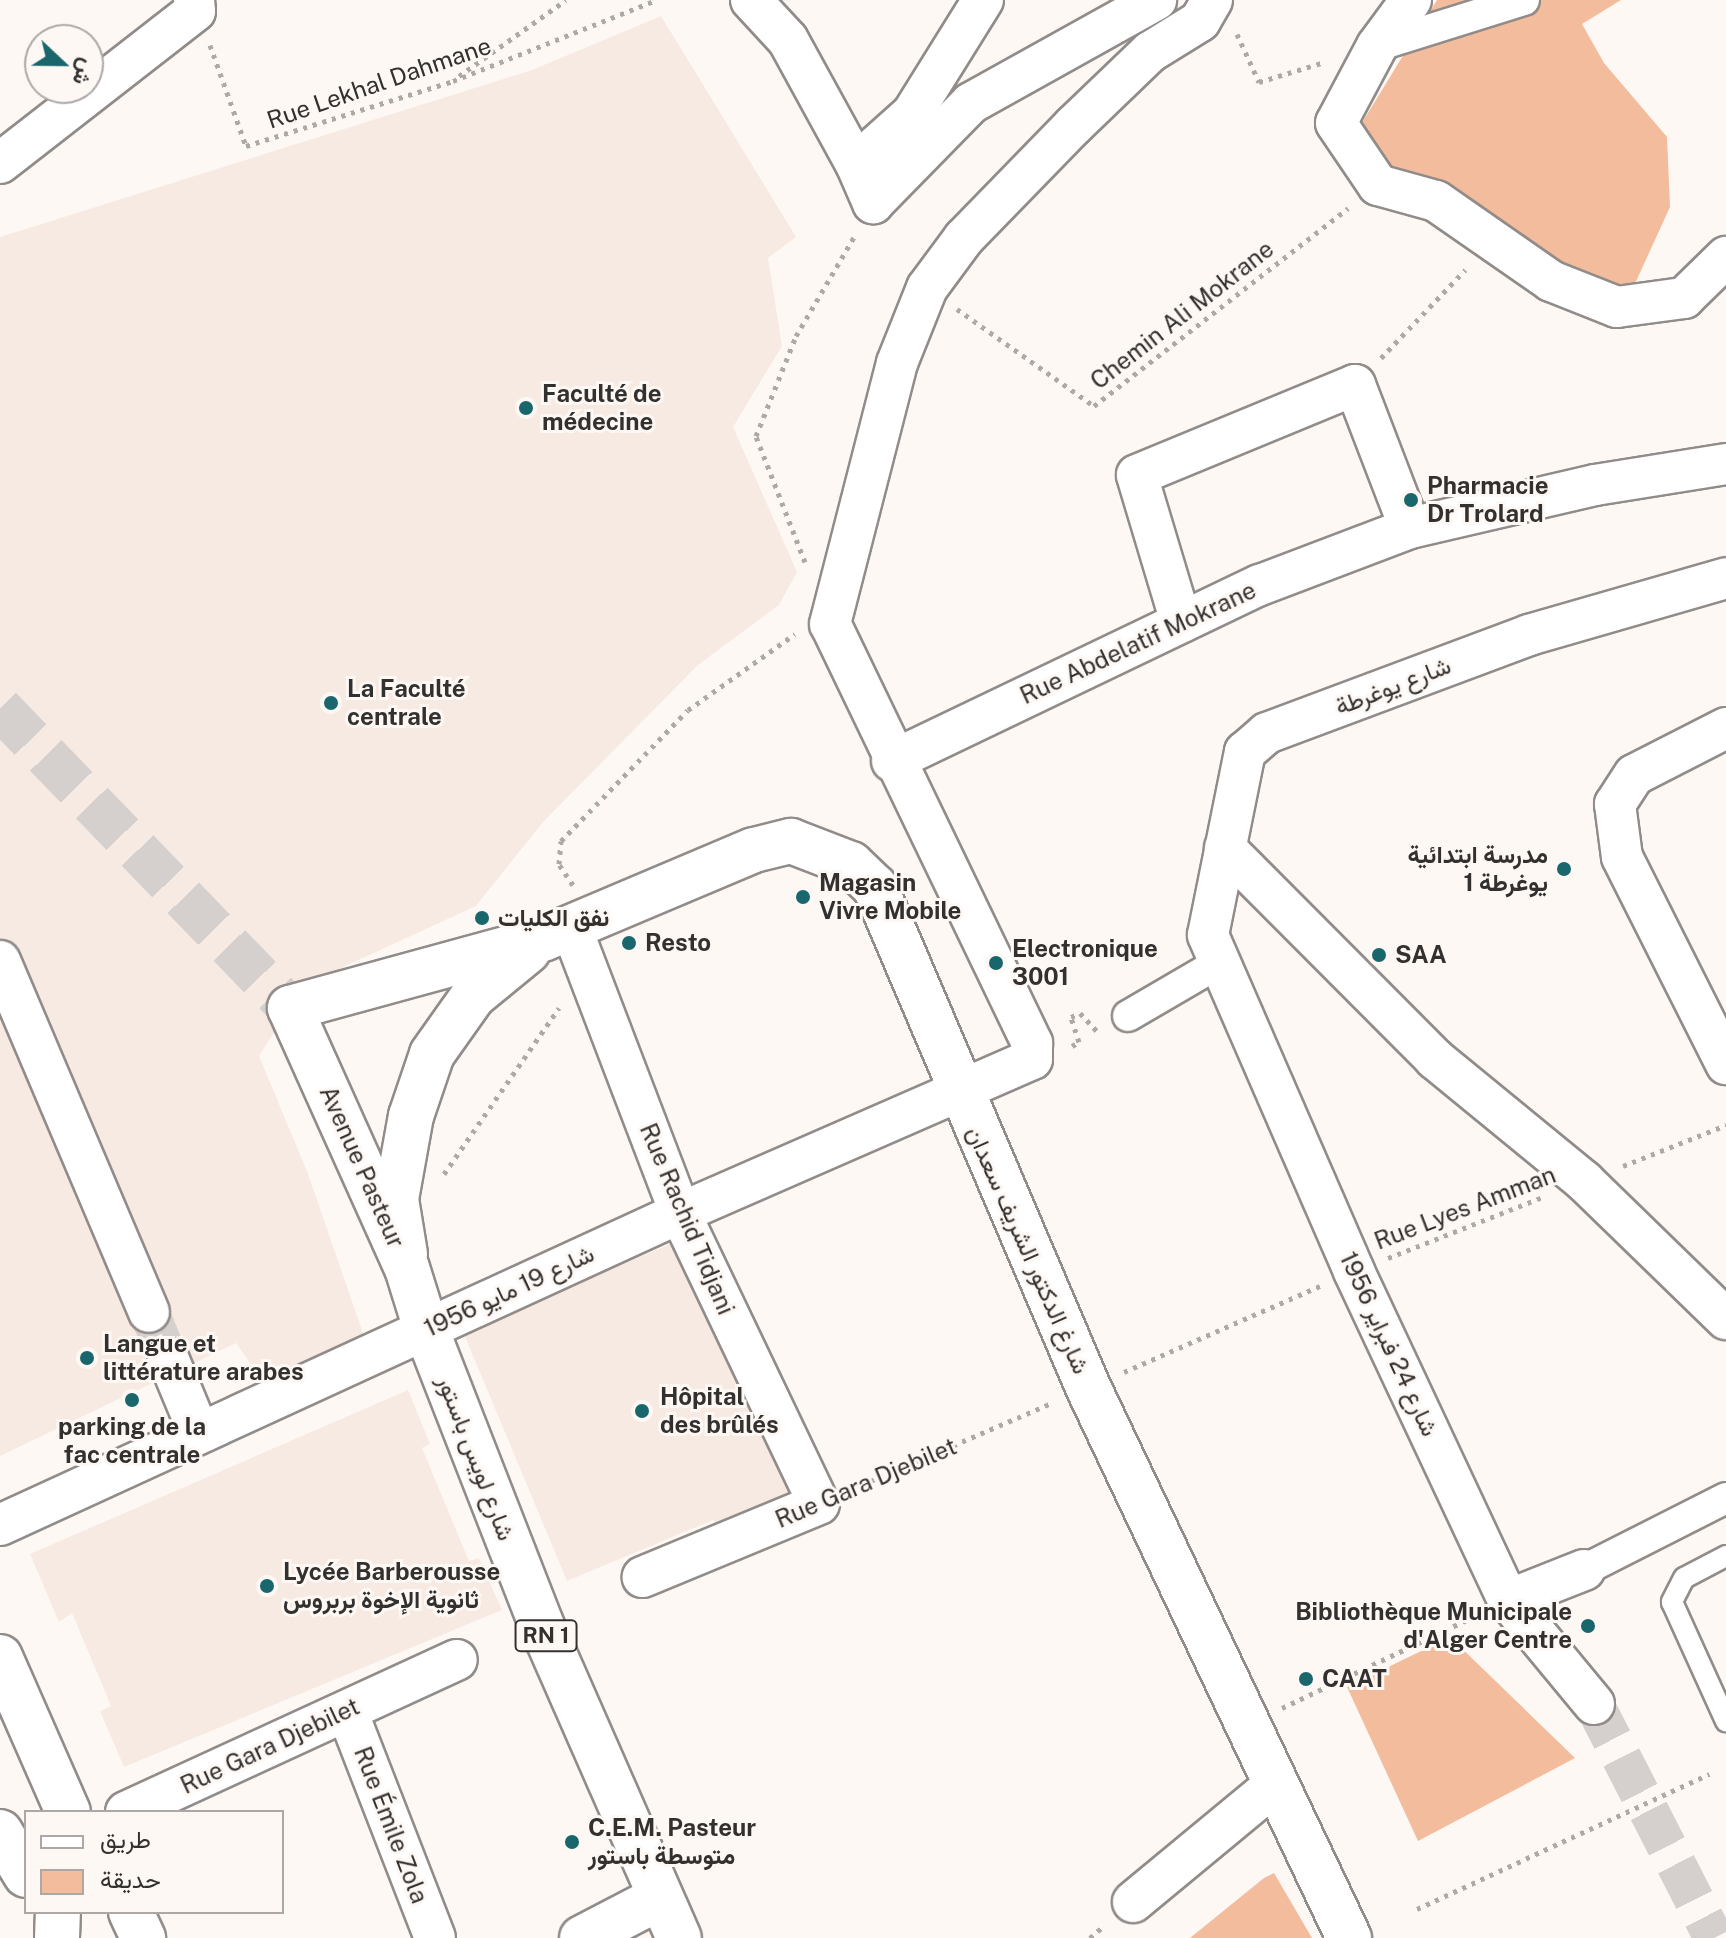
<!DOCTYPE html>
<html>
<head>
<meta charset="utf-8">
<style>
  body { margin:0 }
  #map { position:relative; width:1726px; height:1938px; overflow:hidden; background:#fef8f5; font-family:"Public Sans",Vazirmatn,sans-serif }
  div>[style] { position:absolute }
  .built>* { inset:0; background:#f7eae2 }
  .green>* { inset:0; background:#f3bc9c }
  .minor-tunnel>* { height:40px; margin-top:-20px; transform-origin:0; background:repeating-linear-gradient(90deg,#d5d0ce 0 40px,transparent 0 60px) }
  .primary-tunnel>* { height:44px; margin-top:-22px; transform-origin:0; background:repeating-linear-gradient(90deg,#d5d0ce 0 44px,transparent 0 66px) }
  .path>* { height:5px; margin-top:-2.5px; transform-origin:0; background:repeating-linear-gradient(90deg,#aea9a7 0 4px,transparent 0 10px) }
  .roads { filter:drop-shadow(2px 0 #918c89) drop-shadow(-2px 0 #918c89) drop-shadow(0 2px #918c89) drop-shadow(0 -2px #918c89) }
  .service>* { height:20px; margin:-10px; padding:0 10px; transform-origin:10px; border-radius:10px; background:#fff }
  .pedestrian>* { height:30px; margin:-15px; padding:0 15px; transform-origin:15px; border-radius:15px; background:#fff }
  .minor>* { height:40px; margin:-20px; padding:0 20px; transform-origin:20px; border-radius:20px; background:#fff }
  .tertiary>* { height:44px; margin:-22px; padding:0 22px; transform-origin:22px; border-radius:22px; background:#fff }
  .secondary>* { height:44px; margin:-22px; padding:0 22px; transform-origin:22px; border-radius:22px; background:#fff }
  .primary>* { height:44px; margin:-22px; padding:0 22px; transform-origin:22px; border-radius:22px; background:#fff }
  .dots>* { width:22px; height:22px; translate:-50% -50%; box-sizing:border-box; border:4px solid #fef8f5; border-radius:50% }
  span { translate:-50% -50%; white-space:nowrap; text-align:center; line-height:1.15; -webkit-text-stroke:6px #fef8f5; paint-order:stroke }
  .shield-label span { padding:2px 6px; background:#fef8f5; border:2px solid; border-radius:6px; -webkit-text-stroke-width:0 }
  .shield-label { font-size:22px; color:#333130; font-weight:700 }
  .street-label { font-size:24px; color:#333130 }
  .poi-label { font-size:24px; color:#333130; font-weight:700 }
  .left { translate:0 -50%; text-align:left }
  .right { translate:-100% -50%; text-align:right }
  .legend { position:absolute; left:24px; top:1810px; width:260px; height:104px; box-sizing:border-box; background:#fef8f5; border:2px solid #ada8a6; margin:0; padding:10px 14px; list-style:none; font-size:24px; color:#333130 }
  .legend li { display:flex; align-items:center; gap:16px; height:40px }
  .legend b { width:40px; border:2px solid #ada8a6 }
  .north { position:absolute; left:24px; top:24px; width:80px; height:80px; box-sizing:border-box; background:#fef8f5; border:2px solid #ada8a6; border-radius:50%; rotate:112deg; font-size:22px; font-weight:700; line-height:32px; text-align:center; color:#333130 }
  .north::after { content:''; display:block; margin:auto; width:28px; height:36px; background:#19676c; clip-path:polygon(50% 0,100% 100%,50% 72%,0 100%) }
</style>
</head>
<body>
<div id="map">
  <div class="built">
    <div style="clip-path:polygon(661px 16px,796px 237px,768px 258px,782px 346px,733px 427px,797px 572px,779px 605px,698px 665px,543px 822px,476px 906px,328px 974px,290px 1008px,259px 1056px,308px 1174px,365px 1339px,262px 1380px,236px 1343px,0 1456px,0 237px,532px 70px)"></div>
    <div style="clip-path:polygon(675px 1242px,824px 1484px,717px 1529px,713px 1520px,567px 1581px,463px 1332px)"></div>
    <div style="clip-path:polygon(408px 1390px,430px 1444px,422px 1448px,469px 1561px,479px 1558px,502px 1610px,124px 1767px,100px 1711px,111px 1706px,72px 1613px,59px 1622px,30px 1554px)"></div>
  </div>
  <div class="green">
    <div style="clip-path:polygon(1437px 0,1621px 0,1582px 24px,1604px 63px,1667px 137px,1670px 207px,1633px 288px,1549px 272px,1482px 210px,1369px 157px,1360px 126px)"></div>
    <div style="clip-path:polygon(1450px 1637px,1575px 1758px,1418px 1841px,1347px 1687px)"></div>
    <div style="clip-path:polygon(1274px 1873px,1312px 1938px,1190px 1938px,1264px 1878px)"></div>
  </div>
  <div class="minor-tunnel">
    <div style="left:149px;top:1312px;width:50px;rotate:67.6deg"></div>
    <div style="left:1594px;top:1704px;width:263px;rotate:62.9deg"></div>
  </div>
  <div class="primary-tunnel">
    <div style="left:0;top:708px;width:417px;rotate:46deg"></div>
  </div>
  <div class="path">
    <div style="left:1237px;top:34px;width:53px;rotate:65.4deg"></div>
    <div style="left:1259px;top:82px;width:69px;rotate:-16.9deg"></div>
    <div style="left:210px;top:45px;width:107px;rotate:70.4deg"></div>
    <div style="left:246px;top:146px;width:217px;rotate:-17.4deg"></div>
    <div style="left:453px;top:81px;width:219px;rotate:-21.7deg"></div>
    <div style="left:459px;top:76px;width:131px;rotate:-35.4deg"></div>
    <div style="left:957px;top:309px;width:168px;rotate:35.3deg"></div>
    <div style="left:1094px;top:406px;width:322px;rotate:-37.9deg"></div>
    <div style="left:1381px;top:358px;width:122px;rotate:-46.3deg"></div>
    <div style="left:805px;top:562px;width:135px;rotate:-111.3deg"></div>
    <div style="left:756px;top:436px;width:108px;rotate:-68.2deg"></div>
    <div style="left:796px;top:336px;width:115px;rotate:-59.6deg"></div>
    <div style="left:573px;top:885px;width:25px;rotate:-124deg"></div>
    <div style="left:559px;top:864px;width:23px;rotate:-85deg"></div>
    <div style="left:561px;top:841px;width:182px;rotate:-45.9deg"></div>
    <div style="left:688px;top:710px;width:131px;rotate:-35.4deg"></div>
    <div style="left:1072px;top:1046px;width:8px;rotate:-30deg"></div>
    <div style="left:1079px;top:1042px;width:26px;rotate:-108deg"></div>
    <div style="left:1071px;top:1017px;width:10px;rotate:-24deg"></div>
    <div style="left:1080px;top:1013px;width:25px;rotate:47deg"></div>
    <div style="left:1623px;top:1166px;width:111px;rotate:-21.7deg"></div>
    <div style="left:444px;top:1174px;width:202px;rotate:-55.3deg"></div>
    <div style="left:1388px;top:1258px;width:167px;rotate:-21.5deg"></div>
    <div style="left:1124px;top:1372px;width:214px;rotate:-23.7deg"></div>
    <div style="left:852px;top:1489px;width:218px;rotate:-23.3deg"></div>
    <div style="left:1282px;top:1708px;width:214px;rotate:-25.5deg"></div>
    <div style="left:1417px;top:1909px;width:322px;rotate:-24.8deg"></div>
    <div style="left:1090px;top:1938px;width:18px;rotate:-41deg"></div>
  </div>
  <div class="roads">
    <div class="service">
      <div style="left:1726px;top:1556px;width:47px;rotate:152.4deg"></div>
      <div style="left:1684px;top:1578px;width:27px;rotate:117deg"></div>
      <div style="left:1672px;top:1602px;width:131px;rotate:65.6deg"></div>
    </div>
    <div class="pedestrian">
      <div style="left:1377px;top:46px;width:154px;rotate:-17.4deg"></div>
      <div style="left:1128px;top:1016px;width:109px;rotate:-30.3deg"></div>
      <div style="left:1584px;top:1570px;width:159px;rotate:-26.9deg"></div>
    </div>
    <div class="minor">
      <div style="left:751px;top:0;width:54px;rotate:47.2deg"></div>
      <div style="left:788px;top:40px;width:141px;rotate:61.3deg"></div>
      <div style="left:983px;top:0;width:134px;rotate:121.9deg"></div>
      <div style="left:912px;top:114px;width:75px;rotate:138.2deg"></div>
      <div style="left:856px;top:164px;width:43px;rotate:66.4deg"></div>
      <div style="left:873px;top:203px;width:140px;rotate:-45.6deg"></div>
      <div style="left:971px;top:103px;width:212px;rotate:-29.1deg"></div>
      <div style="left:1411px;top:0;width:57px;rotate:126.5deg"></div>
      <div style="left:1377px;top:46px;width:87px;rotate:118deg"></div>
      <div style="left:1336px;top:123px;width:75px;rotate:55.9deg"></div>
      <div style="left:1378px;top:185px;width:60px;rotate:15.4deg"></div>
      <div style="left:1436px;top:201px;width:140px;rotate:34.8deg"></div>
      <div style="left:1551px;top:281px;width:71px;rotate:21.5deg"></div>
      <div style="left:1617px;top:307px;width:68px;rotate:-7.7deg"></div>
      <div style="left:1684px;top:298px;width:59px;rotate:-44.3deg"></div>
      <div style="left:0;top:163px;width:247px;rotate:-37.9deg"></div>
      <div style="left:195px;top:11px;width:11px;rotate:-95deg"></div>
      <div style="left:1181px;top:622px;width:153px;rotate:-106.7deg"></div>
      <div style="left:1137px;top:475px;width:236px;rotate:-22.4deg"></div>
      <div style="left:1355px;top:385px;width:153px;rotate:69deg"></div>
      <div style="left:1726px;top:728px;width:103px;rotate:152.9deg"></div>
      <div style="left:1634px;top:775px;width:35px;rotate:123deg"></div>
      <div style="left:1615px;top:804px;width:53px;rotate:82.5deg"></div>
      <div style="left:1622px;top:857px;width:232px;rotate:63.3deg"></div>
      <div style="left:892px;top:761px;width:408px;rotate:-25.6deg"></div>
      <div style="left:1260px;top:585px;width:160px;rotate:-20.8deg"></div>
      <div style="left:1410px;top:528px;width:190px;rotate:-13.1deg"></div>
      <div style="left:1595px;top:485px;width:133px;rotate:-9.1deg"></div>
      <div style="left:1225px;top:848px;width:298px;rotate:45.1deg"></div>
      <div style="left:1435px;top:1059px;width:193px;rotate:39.3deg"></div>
      <div style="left:1584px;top:1181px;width:198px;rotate:44.2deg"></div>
      <div style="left:571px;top:927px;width:306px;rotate:69.1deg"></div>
      <div style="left:680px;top:1213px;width:322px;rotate:64.5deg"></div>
      <div style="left:819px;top:1504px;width:191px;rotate:157.5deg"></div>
      <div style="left:0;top:961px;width:381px;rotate:67deg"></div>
      <div style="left:168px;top:1358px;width:81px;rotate:67.5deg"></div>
      <div style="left:0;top:1525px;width:748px;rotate:-24.65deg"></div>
      <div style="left:680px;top:1213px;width:384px;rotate:-23.6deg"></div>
      <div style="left:1032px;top:1059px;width:16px;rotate:-90deg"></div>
      <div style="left:1032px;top:1043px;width:465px;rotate:-115.7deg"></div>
      <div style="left:830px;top:624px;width:269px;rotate:-75.6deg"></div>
      <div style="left:897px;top:363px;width:81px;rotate:-68.2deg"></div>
      <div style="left:927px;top:288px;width:62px;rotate:-53.5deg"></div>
      <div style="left:964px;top:238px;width:156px;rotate:-45.8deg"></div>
      <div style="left:1073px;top:126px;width:107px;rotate:-43.9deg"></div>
      <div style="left:1150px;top:52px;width:59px;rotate:-31.8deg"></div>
      <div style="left:1200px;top:21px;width:24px;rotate:-60deg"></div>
      <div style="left:1508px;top:1600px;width:82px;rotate:-21.5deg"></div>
      <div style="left:1594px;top:1704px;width:135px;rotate:-129.6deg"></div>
      <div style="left:1508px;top:1600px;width:363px;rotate:-115.1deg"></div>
      <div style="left:1354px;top:1271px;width:366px;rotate:-113.5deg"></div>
      <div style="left:1208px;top:935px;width:187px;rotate:-78.6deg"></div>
      <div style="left:1245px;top:752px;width:29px;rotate:-41deg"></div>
      <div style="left:1267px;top:733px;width:280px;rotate:-20.5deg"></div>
      <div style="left:1529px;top:635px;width:205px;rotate:-16.1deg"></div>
      <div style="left:347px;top:1711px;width:243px;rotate:68.8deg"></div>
      <div style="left:126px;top:1812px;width:364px;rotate:-24.7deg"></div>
      <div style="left:1133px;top:1902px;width:182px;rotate:-39.6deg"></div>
    </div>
    <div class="tertiary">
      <div style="left:0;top:1832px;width:50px;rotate:58.8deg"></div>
    </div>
    <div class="secondary">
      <div style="left:290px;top:1008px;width:262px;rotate:-15.3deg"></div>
      <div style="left:543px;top:939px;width:229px;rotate:-22.9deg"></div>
      <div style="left:754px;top:850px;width:38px;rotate:-14deg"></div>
      <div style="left:791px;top:841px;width:64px;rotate:21deg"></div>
      <div style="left:851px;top:864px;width:33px;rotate:44deg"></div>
      <div style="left:875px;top:887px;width:543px;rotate:66.93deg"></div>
      <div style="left:1088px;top:1387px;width:610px;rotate:64.65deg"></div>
      <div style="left:405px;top:1254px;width:56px;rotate:-99.3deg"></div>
      <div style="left:396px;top:1199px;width:84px;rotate:-79.8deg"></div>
      <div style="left:411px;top:1116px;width:65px;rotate:-71.3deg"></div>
      <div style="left:432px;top:1054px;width:71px;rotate:-54.7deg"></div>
      <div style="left:473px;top:996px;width:71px;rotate:-39.3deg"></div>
      <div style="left:131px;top:1912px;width:29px;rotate:65deg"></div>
      <div style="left:582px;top:1938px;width:87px;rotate:-27.5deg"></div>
    </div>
    <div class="primary">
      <div style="left:290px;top:1008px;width:285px;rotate:65.8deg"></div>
      <div style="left:407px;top:1268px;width:64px;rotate:72.7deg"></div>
      <div style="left:426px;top:1329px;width:317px;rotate:68.7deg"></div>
      <div style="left:541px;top:1624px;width:343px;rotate:66.3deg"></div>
      <div style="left:0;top:1657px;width:169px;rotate:66.3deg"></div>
      <div style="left:57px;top:1938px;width:26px;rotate:-88deg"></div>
    </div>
  </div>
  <div class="dots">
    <div style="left:526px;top:408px;background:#19676c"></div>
    <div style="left:1411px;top:500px;background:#19676c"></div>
    <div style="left:331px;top:703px;background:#19676c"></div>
    <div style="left:1564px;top:869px;background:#19676c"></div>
    <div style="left:803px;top:897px;background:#19676c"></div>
    <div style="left:482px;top:918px;background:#19676c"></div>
    <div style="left:629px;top:943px;background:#19676c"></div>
    <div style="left:1379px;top:955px;background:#19676c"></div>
    <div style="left:996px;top:963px;background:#19676c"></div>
    <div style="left:87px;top:1358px;background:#19676c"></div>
    <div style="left:132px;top:1400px;background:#19676c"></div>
    <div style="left:642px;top:1411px;background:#19676c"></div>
    <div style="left:267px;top:1586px;background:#19676c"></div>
    <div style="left:1588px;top:1626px;background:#19676c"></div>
    <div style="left:1306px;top:1679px;background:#19676c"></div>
    <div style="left:572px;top:1842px;background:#19676c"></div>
  </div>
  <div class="shield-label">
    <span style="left:546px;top:1636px">RN 1</span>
  </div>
  <div class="street-label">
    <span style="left:379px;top:83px;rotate:-19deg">Rue Lekhal Dahmane</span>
    <span style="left:1182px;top:315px;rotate:-38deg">Chemin Ali Mokrane</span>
    <span style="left:1138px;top:643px;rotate:-25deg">Rue Abdelatif Mokrane</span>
    <span style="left:1393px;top:686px;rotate:-21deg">شارع يوغرطة</span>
    <span style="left:362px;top:1167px;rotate:66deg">Avenue Pasteur</span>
    <span style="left:1465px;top:1208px;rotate:-21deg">Rue Lyes Amman</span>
    <span style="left:687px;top:1219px;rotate:67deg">Rue Rachid Tidjani</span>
    <span style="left:1028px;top:1250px;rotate:66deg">شارغ الدكتور الشريف سعدان</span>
    <span style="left:509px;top:1291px;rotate:-25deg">شارع 19 مايو 1956</span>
    <span style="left:1389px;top:1344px;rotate:65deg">شارع 24 فبراير 1956</span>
    <span style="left:476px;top:1458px;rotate:69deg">شارع لويس باستور</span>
    <span style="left:866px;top:1483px;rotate:-23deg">Rue Gara Djebilet</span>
    <span style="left:270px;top:1746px;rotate:-25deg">Rue Gara Djebilet</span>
    <span style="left:391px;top:1825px;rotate:69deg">Rue Émile Zola</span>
  </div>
  <div class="poi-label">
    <span class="left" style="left:542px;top:408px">Faculté de<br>médecine</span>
    <span class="left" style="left:1427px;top:500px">Pharmacie<br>Dr Trolard</span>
    <span class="left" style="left:347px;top:703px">La Faculté<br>centrale</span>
    <span class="right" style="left:1548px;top:869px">مدرسة ابتدائية<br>يوغرطة 1</span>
    <span class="left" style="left:819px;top:897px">Magasin<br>Vivre Mobile</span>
    <span class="left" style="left:498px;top:918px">نفق الكليات</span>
    <span class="left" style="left:645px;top:943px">Resto</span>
    <span class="left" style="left:1012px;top:963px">Electronique<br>3001</span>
    <span class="left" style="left:1395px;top:955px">SAA</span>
    <span class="left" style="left:103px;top:1358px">Langue et<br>littérature arabes</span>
    <span class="left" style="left:660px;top:1411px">Hôpital<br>des brûlés</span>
    <span style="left:132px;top:1441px">parking de la<br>fac centrale</span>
    <span class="left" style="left:283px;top:1586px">Lycée Barberousse<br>ثانوية الإخوة بربروس</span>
    <span class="right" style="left:1572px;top:1626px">Bibliothèque Municipale<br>d'Alger Centre</span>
    <span class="left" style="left:1322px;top:1679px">CAAT</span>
    <span class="left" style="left:588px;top:1842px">C.E.M. Pasteur<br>متوسطة باستور</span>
  </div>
  <ul class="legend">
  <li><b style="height:10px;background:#fff"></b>طريق</li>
  <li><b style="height:22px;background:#f3bc9c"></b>حديقة</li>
  </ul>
  <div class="north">ش</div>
</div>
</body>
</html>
